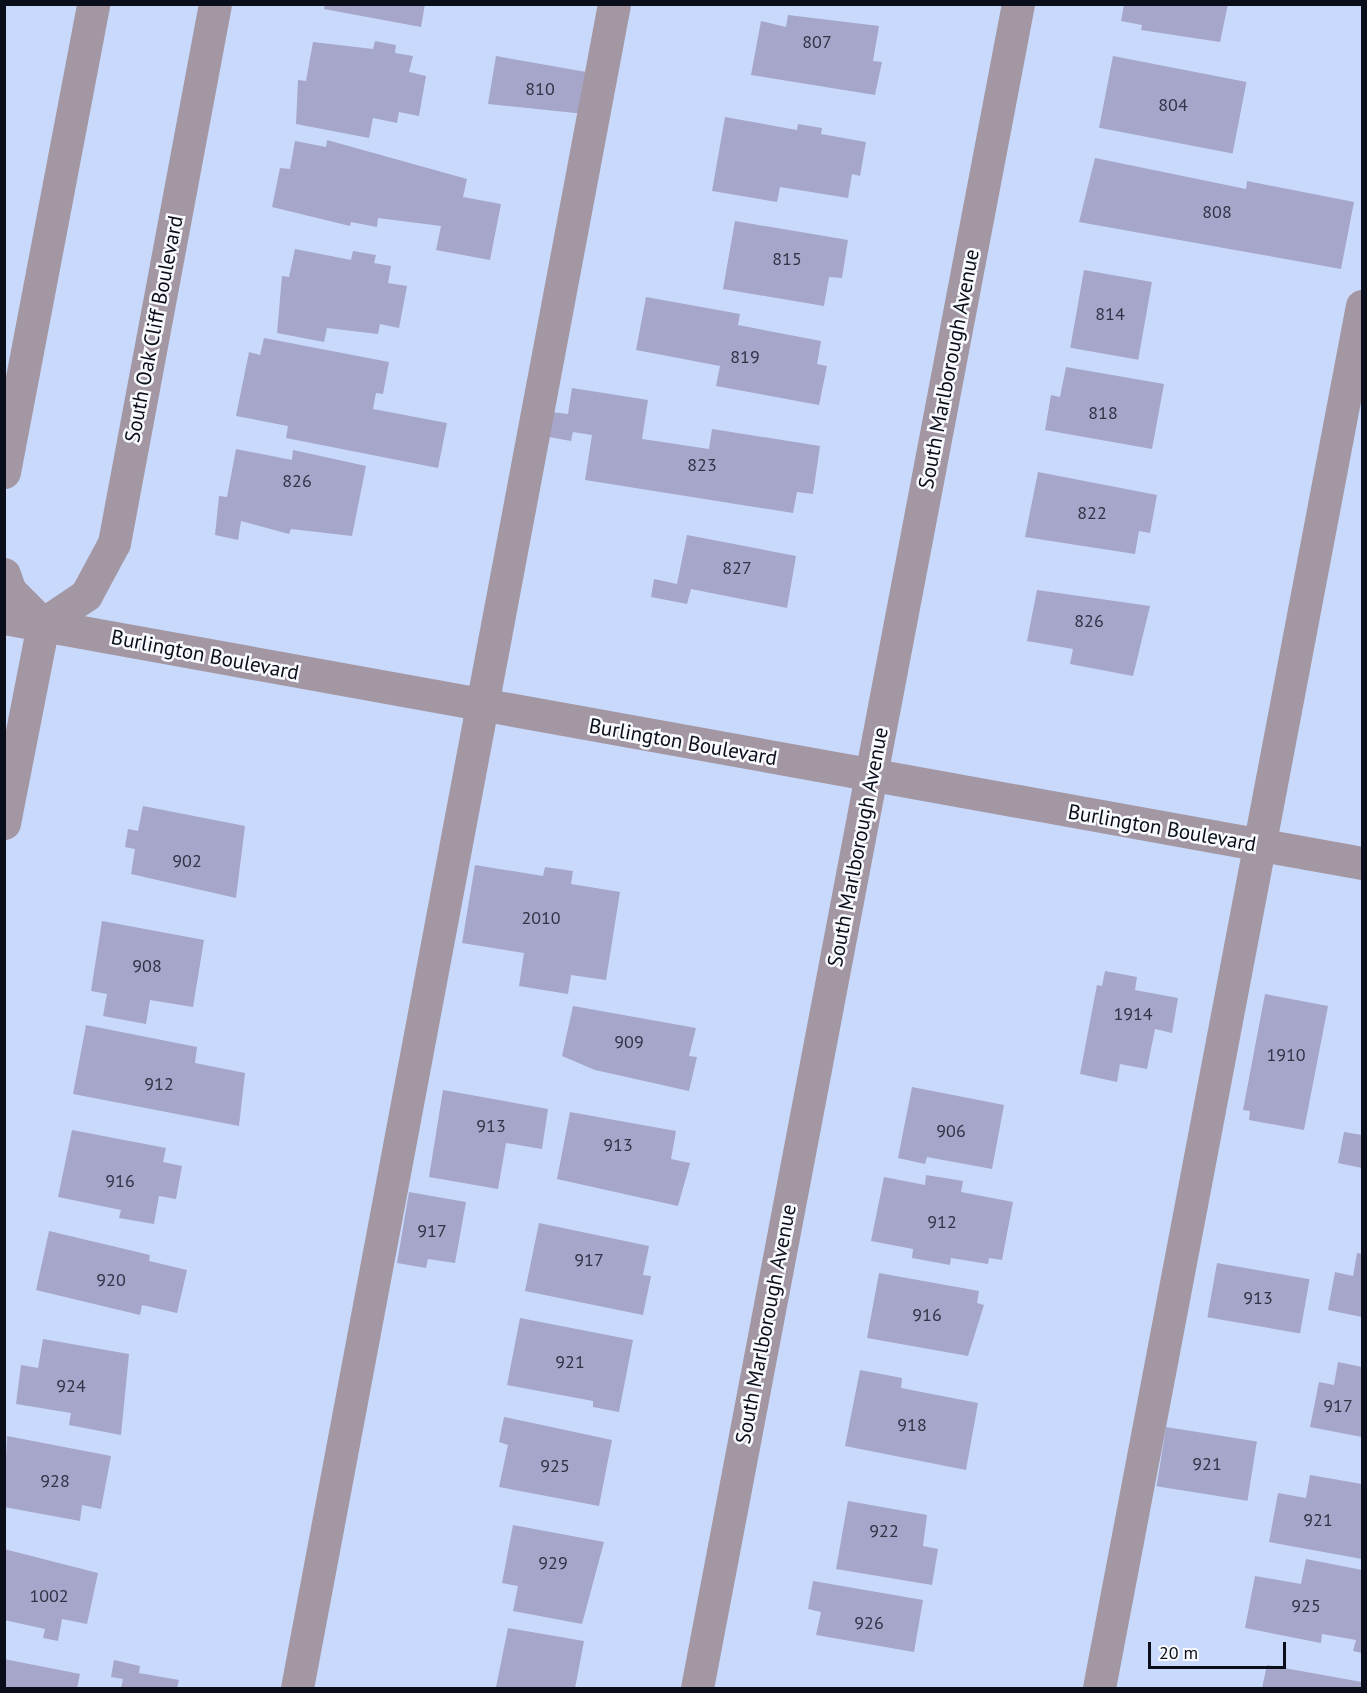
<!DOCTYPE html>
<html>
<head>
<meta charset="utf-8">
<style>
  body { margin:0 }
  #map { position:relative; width:1367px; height:1693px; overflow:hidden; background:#c8d9fc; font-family:"PT Sans",sans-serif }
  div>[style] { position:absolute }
  .building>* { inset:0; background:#a6a6ca; transform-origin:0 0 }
  .minor>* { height:33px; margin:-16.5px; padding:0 16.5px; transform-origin:16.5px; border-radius:16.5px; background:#a397a4 }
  span { translate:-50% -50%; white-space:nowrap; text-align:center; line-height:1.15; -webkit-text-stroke:5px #f8fafd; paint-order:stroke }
  .number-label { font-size:18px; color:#303446 }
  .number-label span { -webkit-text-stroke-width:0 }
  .street-label { font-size:21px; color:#090e1a }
  .frame { position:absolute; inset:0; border:6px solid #090e1a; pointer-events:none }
  .scale { position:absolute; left:1148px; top:1642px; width:138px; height:27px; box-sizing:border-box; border:3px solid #090e1a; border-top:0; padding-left:8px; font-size:18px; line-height:21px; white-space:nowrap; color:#090e1a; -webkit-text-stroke:4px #f8fafd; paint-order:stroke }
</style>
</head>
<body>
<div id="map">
  <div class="building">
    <div style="clip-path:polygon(325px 4px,425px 4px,421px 27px,324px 9px)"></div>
    <div style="clip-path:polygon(1228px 4px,1220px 42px,1141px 30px,1142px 25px,1121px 21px,1124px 5px)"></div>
    <div style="clip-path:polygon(788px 15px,879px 26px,873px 61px,882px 62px,875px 95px,751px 75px,761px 21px,786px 27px)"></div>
    <div style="clip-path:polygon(375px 41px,396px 45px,395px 53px,413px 56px,409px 72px,426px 76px,419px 116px,399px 112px,397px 123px,373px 118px,369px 138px,296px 124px,298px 80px,306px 81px,313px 42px,373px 49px)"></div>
    <div style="clip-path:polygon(496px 56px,592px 73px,585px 114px,488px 104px)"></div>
    <div style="left:1113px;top:56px;width:136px;height:73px;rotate:11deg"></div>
    <div style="clip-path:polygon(725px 117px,797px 130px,798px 124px,822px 128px,821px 134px,866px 142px,860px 176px,852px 174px,848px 198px,780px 187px,777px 202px,712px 191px)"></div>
    <div style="clip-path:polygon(327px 140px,467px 179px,463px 197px,501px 204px,490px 260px,436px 250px,441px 226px,378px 218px,377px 227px,351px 222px,350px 226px,272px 207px,280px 168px,290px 169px,295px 141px,326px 147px)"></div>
    <div style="clip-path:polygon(1095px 158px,1246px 189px,1247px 181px,1354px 202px,1341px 269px,1079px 222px)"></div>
    <div style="clip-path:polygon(735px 221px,848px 240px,842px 278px,829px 277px,824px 306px,723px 289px)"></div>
    <div style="clip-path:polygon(295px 249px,351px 260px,353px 251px,376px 255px,374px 263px,391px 266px,388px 283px,407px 286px,399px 328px,380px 324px,378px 334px,327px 328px,324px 342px,277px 333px,282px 276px,289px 277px)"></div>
    <div style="left:1084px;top:270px;width:69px;height:79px;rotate:10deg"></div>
    <div style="clip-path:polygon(646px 297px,740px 314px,738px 325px,821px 341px,817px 364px,827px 366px,819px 405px,716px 386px,720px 366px,636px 350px)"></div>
    <div style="clip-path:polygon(264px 338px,389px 362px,383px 394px,376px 393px,373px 409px,447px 423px,438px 468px,286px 438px,288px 426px,236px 416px,249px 352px,260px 355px)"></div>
    <div style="clip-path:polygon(1066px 367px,1164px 384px,1152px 449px,1045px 430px,1051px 395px,1060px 397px)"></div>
    <div style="clip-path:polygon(572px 388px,648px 400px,642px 439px,709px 449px,712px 429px,820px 446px,813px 494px,797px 492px,793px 513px,585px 480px,592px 435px,573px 432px,571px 441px,549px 437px,552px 412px,568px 414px)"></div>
    <div style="clip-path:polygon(236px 449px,292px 460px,293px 450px,366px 466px,352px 536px,291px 529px,289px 534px,241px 521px,238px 540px,215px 535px,219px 496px,227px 497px)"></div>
    <div style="clip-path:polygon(1038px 472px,1157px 495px,1150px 533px,1139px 531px,1135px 554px,1025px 537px)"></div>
    <div style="clip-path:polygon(687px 535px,796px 556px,787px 608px,691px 589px,687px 604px,651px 597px,654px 579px,677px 584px)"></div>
    <div style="clip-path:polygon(1037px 590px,1150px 606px,1133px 676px,1070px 664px,1073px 649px,1027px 641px)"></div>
    <div style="clip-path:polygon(143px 806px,245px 826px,236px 898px,131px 874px,135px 849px,125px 847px,128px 829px,138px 831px)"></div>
    <div style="clip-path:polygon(475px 865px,543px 876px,545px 867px,573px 871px,571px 884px,620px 892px,606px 980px,571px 975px,568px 994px,519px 986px,524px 953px,462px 943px)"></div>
    <div style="clip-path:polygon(102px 921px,204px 940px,193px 1007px,150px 1000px,146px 1024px,103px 1016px,107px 994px,91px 991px)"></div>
    <div style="clip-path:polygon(1105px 971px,1137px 977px,1135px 990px,1178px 998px,1172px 1033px,1155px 1029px,1147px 1069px,1120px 1064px,1117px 1082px,1080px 1074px,1097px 985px,1102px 986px)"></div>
    <div style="clip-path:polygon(1265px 994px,1328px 1006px,1304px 1130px,1249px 1120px,1250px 1111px,1243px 1110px)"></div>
    <div style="clip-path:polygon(573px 1006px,696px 1028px,689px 1056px,697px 1057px,689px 1091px,595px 1070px,562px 1056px)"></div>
    <div style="clip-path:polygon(86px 1025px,197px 1047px,195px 1063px,245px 1073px,239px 1126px,73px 1094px)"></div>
    <div style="clip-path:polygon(912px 1087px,1004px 1105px,992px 1169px,927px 1157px,925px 1164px,898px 1158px)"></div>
    <div style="clip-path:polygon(443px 1090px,548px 1109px,542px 1149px,506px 1143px,498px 1189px,429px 1177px)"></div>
    <div style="clip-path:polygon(570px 1112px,676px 1131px,671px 1159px,690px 1163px,678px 1206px,557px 1179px)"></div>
    <div style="clip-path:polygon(72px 1130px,166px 1148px,163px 1162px,182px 1166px,176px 1199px,159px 1196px,154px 1224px,119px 1218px,121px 1210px,58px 1197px)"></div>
    <div style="clip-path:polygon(1344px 1132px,1362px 1135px,1362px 1168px,1338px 1163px)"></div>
    <div style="clip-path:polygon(926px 1175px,963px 1181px,961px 1192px,1013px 1202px,1002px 1260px,989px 1258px,988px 1264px,951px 1258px,950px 1265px,912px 1258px,913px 1249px,871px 1241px,884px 1177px,925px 1185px)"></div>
    <div style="clip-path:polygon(409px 1192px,466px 1202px,455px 1263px,428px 1259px,426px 1268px,397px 1263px)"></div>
    <div style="clip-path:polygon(539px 1223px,649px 1246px,643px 1275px,651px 1276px,643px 1315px,525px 1291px)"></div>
    <div style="clip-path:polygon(49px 1231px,150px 1255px,149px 1261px,187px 1270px,177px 1313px,142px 1305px,140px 1315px,36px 1290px)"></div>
    <div style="clip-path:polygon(1357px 1253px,1362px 1254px,1362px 1317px,1328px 1310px,1335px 1272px,1353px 1276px)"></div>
    <div style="left:1217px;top:1263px;width:94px;height:55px;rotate:10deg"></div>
    <div style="clip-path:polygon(879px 1273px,979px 1291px,977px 1303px,984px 1305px,968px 1356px,867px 1338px)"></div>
    <div style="clip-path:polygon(520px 1318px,633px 1340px,619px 1412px,593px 1407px,593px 1401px,507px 1385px)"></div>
    <div style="clip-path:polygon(43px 1339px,129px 1354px,121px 1435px,69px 1425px,71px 1413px,16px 1404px,21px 1365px,38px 1368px)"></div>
    <div style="clip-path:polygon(1338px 1362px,1362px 1367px,1362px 1437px,1310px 1427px,1319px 1382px,1334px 1385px)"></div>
    <div style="clip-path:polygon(860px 1370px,902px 1378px,901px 1388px,978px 1403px,966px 1470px,845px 1446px)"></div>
    <div style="clip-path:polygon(504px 1417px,612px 1440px,599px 1506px,499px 1487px,508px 1445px,499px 1442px)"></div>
    <div style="left:1166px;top:1427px;width:92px;height:60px;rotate:9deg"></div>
    <div style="clip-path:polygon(7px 1436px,111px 1456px,101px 1509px,82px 1505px,80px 1521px,4px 1507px)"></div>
    <div style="clip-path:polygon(1310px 1475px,1362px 1484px,1362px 1559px,1269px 1542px,1278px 1493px,1306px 1498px)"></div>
    <div style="clip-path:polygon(848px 1501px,927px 1515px,923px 1546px,938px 1549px,932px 1585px,836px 1569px)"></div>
    <div style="clip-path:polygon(513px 1525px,604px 1542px,582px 1624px,513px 1611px,518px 1586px,502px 1583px)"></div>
    <div style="clip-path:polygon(4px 1549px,98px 1573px,87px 1624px,62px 1619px,58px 1641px,43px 1638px,45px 1629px,4px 1620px)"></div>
    <div style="clip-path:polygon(1306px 1559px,1362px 1570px,1362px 1653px,1353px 1651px,1356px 1640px,1322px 1634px,1321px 1643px,1245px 1628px,1255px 1576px,1301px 1584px)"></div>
    <div style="clip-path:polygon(813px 1581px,923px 1600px,914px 1652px,816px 1635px,821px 1612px,808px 1609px)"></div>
    <div style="clip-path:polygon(508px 1628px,584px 1641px,575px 1688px,496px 1687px)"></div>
    <div style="clip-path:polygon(4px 1659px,80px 1674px,77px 1688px,4px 1688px)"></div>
    <div style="clip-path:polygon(114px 1660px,140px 1666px,139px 1673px,179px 1680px,177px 1688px,121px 1688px,123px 1679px,111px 1677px)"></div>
    <div style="clip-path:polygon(1267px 1665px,1362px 1682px,1362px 1688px,1262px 1688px)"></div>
  </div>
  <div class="minor">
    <div style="left:4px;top:472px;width:476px;rotate:-79.2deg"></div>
    <div style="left:4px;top:574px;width:18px;rotate:71deg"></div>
    <div style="left:10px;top:591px;width:47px;rotate:45deg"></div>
    <div style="left:4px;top:618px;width:1380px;rotate:10.23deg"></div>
    <div style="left:4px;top:823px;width:203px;rotate:-78.9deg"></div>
    <div style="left:43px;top:624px;width:52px;rotate:-34deg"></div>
    <div style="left:86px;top:595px;width:59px;rotate:-61.7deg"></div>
    <div style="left:114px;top:543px;width:548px;rotate:-79.39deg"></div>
    <div style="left:297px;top:1688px;width:1714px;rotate:-79.34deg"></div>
    <div style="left:697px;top:1688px;width:1714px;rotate:-79.21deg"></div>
    <div style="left:1099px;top:1688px;width:1407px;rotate:-79.23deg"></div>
  </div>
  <div class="number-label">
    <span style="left:817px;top:42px">807</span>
    <span style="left:540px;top:89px">810</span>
    <span style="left:1173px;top:105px">804</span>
    <span style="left:1217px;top:212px">808</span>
    <span style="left:787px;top:259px">815</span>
    <span style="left:1110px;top:314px">814</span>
    <span style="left:745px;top:357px">819</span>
    <span style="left:1103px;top:413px">818</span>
    <span style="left:702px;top:465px">823</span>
    <span style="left:297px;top:481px">826</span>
    <span style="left:1092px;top:513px">822</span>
    <span style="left:737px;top:568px">827</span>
    <span style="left:1089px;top:621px">826</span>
    <span style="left:187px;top:861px">902</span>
    <span style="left:541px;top:918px">2010</span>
    <span style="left:147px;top:966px">908</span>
    <span style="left:1133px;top:1014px">1914</span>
    <span style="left:629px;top:1042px">909</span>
    <span style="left:1286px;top:1055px">1910</span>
    <span style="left:159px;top:1084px">912</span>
    <span style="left:491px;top:1126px">913</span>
    <span style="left:951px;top:1131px">906</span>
    <span style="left:618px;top:1145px">913</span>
    <span style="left:120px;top:1181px">916</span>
    <span style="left:942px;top:1222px">912</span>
    <span style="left:432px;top:1231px">917</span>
    <span style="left:589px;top:1260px">917</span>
    <span style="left:111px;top:1280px">920</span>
    <span style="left:1258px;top:1298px">913</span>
    <span style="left:927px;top:1315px">916</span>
    <span style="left:570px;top:1362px">921</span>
    <span style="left:71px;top:1386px">924</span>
    <span style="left:1338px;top:1406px">917</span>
    <span style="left:912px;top:1425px">918</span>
    <span style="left:1207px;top:1464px">921</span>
    <span style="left:555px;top:1466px">925</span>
    <span style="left:55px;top:1481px">928</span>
    <span style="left:1318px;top:1520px">921</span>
    <span style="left:884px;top:1531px">922</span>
    <span style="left:553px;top:1563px">929</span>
    <span style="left:49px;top:1596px">1002</span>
    <span style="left:1306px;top:1606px">925</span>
    <span style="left:869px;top:1623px">926</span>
  </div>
  <div class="street-label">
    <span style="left:154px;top:329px;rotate:-79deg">South Oak Cliff Boulevard</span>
    <span style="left:949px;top:369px;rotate:-79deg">South Marlborough Avenue</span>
    <span style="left:205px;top:655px;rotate:11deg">Burlington Boulevard</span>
    <span style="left:683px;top:742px;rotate:10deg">Burlington Boulevard</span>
    <span style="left:1162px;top:828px;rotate:10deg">Burlington Boulevard</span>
    <span style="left:858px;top:847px;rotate:-79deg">South Marlborough Avenue</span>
    <span style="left:766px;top:1324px;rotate:-79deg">South Marlborough Avenue</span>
  </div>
  <div class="frame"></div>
  <div class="scale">20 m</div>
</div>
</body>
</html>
